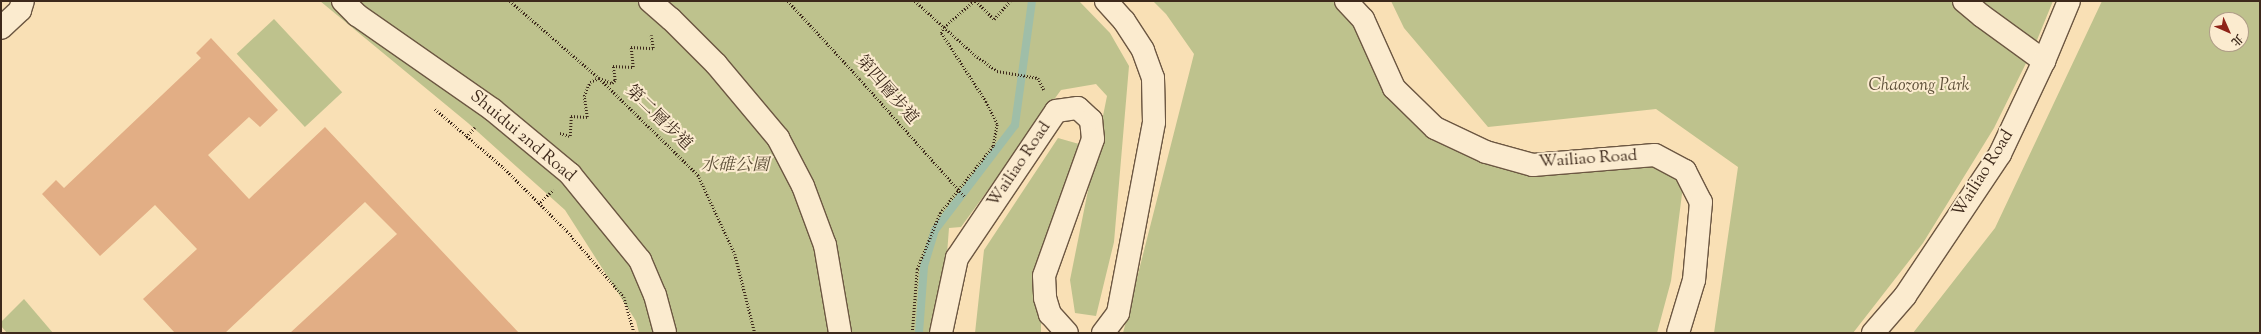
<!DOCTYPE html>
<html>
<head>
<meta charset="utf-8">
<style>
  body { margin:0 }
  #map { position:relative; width:2261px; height:334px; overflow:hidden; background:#f9e0b5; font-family:"Sorts Mill Goudy","Noto Serif TC",serif }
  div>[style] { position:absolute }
  .green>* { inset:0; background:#bec28d; transform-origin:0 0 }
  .stream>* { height:8px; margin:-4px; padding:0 4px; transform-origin:4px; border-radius:4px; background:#9fbea8 }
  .building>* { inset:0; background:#e2ae85 }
  .path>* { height:2.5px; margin-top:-1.25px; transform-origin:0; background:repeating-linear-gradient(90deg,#3d291b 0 1px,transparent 0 3px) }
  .roads { filter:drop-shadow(1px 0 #6c5742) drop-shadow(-1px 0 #6c5742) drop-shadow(0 1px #6c5742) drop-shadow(0 -1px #6c5742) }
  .minor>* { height:22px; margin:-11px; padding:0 11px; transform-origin:11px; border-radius:11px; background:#fbebcf }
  span { translate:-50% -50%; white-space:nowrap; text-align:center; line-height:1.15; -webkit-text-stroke:4px #fbebcf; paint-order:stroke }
  .park-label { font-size:17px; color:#5d4f38; font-style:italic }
  .street-label { font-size:17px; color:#3d291b }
  .frame { position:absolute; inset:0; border:2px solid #3d291b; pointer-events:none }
  .north { position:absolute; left:2209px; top:12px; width:40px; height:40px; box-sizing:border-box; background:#fbebcf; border:1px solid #af9d87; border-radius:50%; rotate:135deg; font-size:11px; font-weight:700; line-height:16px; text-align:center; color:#3d291b }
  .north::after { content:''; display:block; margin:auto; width:14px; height:18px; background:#8f2418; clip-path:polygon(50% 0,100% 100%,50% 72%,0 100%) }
</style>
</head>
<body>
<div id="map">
  <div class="green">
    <div style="clip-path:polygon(320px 1px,1079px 1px,1110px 33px,1129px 66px,1114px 242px,1096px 316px,1075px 313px,1070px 280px,1107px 96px,1096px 84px,1061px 90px,961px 227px,949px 228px,941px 333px,639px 333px,636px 321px,565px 210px,468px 123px)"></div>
    <div style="clip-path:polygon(1153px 1px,1339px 1px,1352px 18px,1404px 112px,1500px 163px,1636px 146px,1684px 178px,1671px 281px,1657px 333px,1123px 333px,1194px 54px,1166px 14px)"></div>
    <div style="clip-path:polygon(1391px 1px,2053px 1px,2035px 45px,1994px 128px,1923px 243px,1853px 333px,1714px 333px,1738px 167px,1656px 109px,1488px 127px,1404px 28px)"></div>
    <div style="clip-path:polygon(evenodd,2102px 1px,2260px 1px,2260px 333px,1913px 333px,1995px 228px,2102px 1px,2217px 20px,2241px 20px,2241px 44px,2217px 44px,2217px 20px)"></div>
    <div style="left:274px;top:19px;width:100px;height:51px;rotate:47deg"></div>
    <div style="clip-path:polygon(1058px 138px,1079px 144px,1041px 322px,1041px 333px,975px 333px,984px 250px)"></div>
    <div style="clip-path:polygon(24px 299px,53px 333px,7px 333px,1px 326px,1px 322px)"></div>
  </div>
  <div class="stream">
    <div style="left:919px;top:333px;width:67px;rotate:-85.7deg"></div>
    <div style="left:924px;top:266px;width:38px;rotate:-73deg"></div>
    <div style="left:935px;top:230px;width:132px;rotate:-52.7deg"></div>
    <div style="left:1015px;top:125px;width:125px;rotate:-82.2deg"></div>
  </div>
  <div class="building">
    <div style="clip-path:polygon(211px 38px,278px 110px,260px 127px,249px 117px,208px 155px,249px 199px,325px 127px,519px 333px,290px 333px,397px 234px,365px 202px,225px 333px,175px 333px,143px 299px,197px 249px,155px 205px,100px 256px,42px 194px,56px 180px,64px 188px,201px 58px,196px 53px)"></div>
  </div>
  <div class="path">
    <div style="left:510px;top:1px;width:118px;rotate:40.9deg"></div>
    <div style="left:599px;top:78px;width:139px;rotate:44.4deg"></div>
    <div style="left:698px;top:175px;width:87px;rotate:64.9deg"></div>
    <div style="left:735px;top:254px;width:81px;rotate:75.8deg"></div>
    <div style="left:788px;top:1px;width:106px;rotate:47.3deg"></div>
    <div style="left:860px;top:79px;width:158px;rotate:48.3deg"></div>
    <div style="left:915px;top:1px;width:81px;rotate:42deg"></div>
    <div style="left:975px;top:55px;width:27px;rotate:36deg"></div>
    <div style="left:997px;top:71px;width:42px;rotate:9.7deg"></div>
    <div style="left:1038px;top:78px;width:13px;rotate:63deg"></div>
    <div style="left:976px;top:1px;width:25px;rotate:45deg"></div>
    <div style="left:994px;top:19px;width:24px;rotate:-48deg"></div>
    <div style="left:435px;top:109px;width:89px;rotate:40.5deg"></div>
    <div style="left:503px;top:167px;width:91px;rotate:45deg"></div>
    <div style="left:567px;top:231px;width:87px;rotate:49.2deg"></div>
    <div style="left:624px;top:297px;width:37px;rotate:74deg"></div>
    <div style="left:560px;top:133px;width:10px;rotate:17deg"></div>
    <div style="left:570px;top:136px;width:20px;rotate:-87deg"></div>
    <div style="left:571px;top:116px;width:16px;rotate:4deg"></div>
    <div style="left:587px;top:117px;width:21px;rotate:-98deg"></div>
    <div style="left:584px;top:96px;width:15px;rotate:-67deg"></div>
    <div style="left:590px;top:82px;width:10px;rotate:-24deg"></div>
    <div style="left:599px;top:78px;width:14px;rotate:21deg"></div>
    <div style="left:612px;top:83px;width:4px;rotate:-45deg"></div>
    <div style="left:615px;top:80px;width:14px;rotate:-98deg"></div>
    <div style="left:613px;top:66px;width:20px;rotate:3deg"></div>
    <div style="left:633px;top:67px;width:20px;rotate:-96deg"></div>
    <div style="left:631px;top:47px;width:22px;rotate:3deg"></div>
    <div style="left:653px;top:48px;width:13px;rotate:-99deg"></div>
    <div style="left:466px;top:137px;width:13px;rotate:-48deg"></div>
    <div style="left:538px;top:204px;width:21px;rotate:-43deg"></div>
    <div style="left:912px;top:333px;width:64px;rotate:-85.5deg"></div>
    <div style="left:917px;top:269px;width:61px;rotate:-67.7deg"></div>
    <div style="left:940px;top:213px;width:85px;rotate:-51.7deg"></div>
    <div style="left:993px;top:146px;width:22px;rotate:-80deg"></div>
    <div style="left:997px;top:124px;width:25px;rotate:-117deg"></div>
    <div style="left:986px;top:102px;width:82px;rotate:-123.1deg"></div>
    <div style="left:941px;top:33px;width:7px;rotate:-63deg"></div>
    <div style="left:944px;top:27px;width:40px;rotate:-41deg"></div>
  </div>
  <div class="roads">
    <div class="minor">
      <div style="left:343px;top:1px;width:20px;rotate:45deg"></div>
      <div style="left:357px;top:15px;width:166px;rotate:34.9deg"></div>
      <div style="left:493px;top:110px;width:100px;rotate:39.7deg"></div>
      <div style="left:570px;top:174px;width:111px;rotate:50.9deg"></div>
      <div style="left:640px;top:260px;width:38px;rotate:67deg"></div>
      <div style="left:655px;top:295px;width:39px;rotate:75deg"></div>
      <div style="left:650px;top:1px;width:28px;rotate:41deg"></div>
      <div style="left:671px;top:19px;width:64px;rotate:45deg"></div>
      <div style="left:716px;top:64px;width:97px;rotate:50deg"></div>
      <div style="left:778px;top:138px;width:54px;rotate:62.5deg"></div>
      <div style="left:803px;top:186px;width:63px;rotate:69.6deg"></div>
      <div style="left:825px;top:245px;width:89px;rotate:80.3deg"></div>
      <div style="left:1346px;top:1px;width:25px;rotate:47deg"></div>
      <div style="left:1363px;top:19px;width:76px;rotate:65.8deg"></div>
      <div style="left:1394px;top:88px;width:57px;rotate:44.3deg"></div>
      <div style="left:1435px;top:128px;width:56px;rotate:25.2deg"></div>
      <div style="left:1486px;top:152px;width:49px;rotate:15.5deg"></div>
      <div style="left:1533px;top:165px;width:122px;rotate:-4.7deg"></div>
      <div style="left:1655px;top:155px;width:34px;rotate:28deg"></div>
      <div style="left:1685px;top:171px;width:35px;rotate:63deg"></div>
      <div style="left:1701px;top:202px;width:78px;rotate:95.1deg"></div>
      <div style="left:1694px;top:280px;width:55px;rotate:106.8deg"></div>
      <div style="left:1964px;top:1px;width:23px;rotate:40deg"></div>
      <div style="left:1982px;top:16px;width:77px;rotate:36deg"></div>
      <div style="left:1px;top:28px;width:26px;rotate:-43deg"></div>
      <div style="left:20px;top:10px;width:9px;rotate:-72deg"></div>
      <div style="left:941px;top:333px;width:77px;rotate:-78deg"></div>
      <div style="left:957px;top:258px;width:177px;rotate:-56deg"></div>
      <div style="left:1056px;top:111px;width:22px;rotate:-8deg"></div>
      <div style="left:1078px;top:108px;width:18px;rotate:43deg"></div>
      <div style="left:1091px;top:120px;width:19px;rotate:84deg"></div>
      <div style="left:1093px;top:139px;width:145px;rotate:109.7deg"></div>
      <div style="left:1044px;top:276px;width:22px;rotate:87deg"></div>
      <div style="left:1045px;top:298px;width:17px;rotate:73deg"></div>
      <div style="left:1050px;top:314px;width:25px;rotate:48deg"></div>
      <div style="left:1103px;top:333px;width:25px;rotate:-53deg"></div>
      <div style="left:1118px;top:313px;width:194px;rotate:-79.3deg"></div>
      <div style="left:1154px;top:122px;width:44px;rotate:-91.3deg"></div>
      <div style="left:1153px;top:78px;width:30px;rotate:-110deg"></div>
      <div style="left:1143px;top:50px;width:35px;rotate:-123deg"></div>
      <div style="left:1124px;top:21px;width:27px;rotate:-132deg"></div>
      <div style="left:1873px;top:333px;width:49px;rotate:-49.1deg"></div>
      <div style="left:1905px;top:296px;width:171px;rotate:-56.2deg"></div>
      <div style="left:2000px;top:154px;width:103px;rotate:-64.7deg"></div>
      <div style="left:2044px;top:61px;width:65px;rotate:-67.4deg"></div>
    </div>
  </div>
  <div class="park-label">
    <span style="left:1919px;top:87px">Chaozong Park</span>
    <span style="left:735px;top:167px">水碓公園</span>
  </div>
  <div class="street-label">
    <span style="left:886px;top:91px;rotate:49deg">第四層步道</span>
    <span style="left:658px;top:119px;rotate:44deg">第二層步道</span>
    <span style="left:522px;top:137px;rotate:40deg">Shuidui 2nd Road</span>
    <span style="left:1588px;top:160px;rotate:-4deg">Wailiao Road</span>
    <span style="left:1020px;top:165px;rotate:-56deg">Wailiao Road</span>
    <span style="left:1984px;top:174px;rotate:-58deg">Wailiao Road</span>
  </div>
  <div class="frame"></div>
  <div class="north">北</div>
</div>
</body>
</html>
